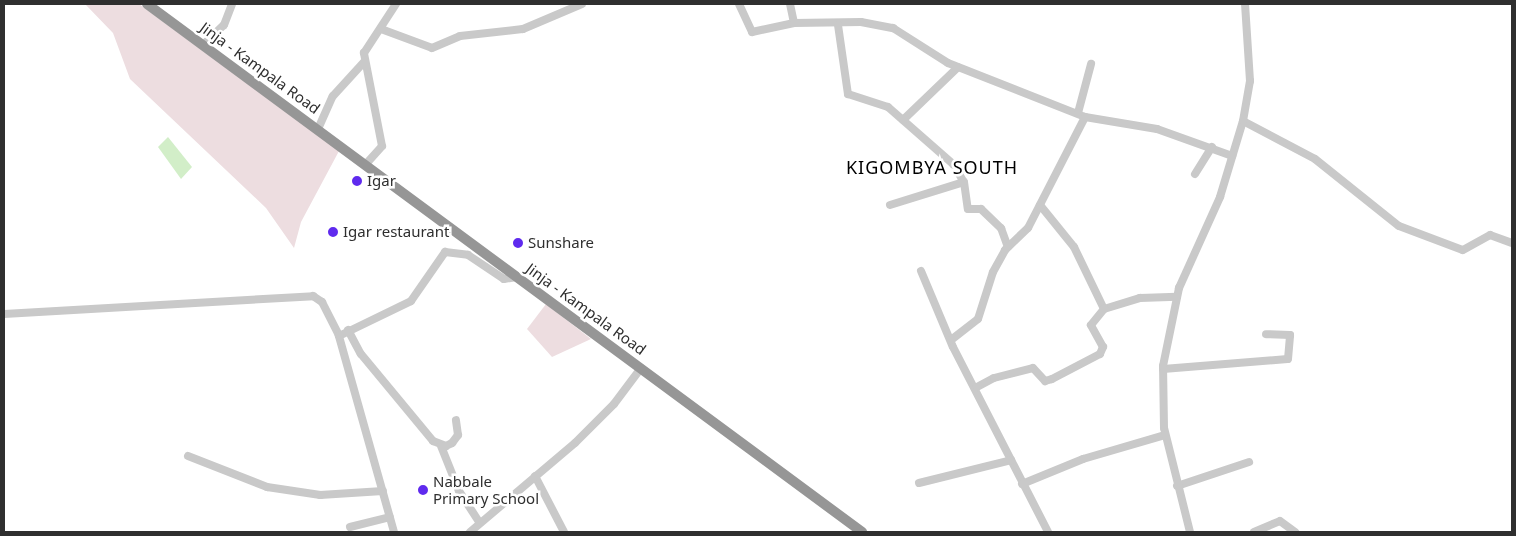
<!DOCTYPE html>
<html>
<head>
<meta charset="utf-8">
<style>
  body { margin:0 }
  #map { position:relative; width:1516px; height:536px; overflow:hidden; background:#fff; font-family:"Noto Sans",sans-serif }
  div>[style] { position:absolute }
  .green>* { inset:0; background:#eddde0 }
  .water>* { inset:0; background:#d2eec8 }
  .minor>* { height:8px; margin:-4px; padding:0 4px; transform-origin:4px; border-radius:4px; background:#c9c9c9 }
  .highway>* { height:10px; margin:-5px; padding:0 5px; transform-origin:5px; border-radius:5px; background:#969696 }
  .dots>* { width:14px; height:14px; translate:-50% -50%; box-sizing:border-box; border:2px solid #fff; border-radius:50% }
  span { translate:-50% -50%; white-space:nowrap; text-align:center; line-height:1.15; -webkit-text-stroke:5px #fff; paint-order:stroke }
  .street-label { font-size:15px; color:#2f2f2f }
  .poi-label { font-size:15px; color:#2f2f2f }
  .left { translate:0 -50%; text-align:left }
  .quarter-label { font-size:18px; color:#000; letter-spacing:1px }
  .frame { position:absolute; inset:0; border:5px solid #2f2f2f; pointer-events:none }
</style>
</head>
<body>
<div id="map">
  <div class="green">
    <div style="clip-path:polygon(85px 4px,139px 4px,339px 151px,301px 222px,294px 248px,266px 208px,130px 79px,113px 33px)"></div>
    <div style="clip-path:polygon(546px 304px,591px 339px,552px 357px,527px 329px)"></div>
  </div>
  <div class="water">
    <div style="clip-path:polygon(168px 137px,192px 167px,181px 179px,158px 147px)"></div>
  </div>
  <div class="minor">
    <div style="left:739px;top:4px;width:31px;rotate:65deg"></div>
    <div style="left:752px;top:32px;width:43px;rotate:-12.1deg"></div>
    <div style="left:790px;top:4px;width:19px;rotate:78deg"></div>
    <div style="left:794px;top:23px;width:67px;rotate:-0.9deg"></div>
    <div style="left:861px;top:22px;width:33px;rotate:11deg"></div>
    <div style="left:893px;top:28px;width:65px;rotate:32.5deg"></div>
    <div style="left:948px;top:63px;width:147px;rotate:21.5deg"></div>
    <div style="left:1085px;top:117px;width:73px;rotate:9.5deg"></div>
    <div style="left:1157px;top:129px;width:80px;rotate:19.8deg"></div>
    <div style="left:838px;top:25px;width:70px;rotate:81.8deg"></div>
    <div style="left:848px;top:94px;width:42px;rotate:18deg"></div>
    <div style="left:888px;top:107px;width:86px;rotate:41.2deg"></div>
    <div style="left:953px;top:164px;width:21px;rotate:59deg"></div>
    <div style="left:964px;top:182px;width:27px;rotate:82deg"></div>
    <div style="left:968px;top:209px;width:13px"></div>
    <div style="left:981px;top:209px;width:28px;rotate:44deg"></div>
    <div style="left:1001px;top:228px;width:20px;rotate:70deg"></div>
    <div style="left:381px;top:29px;width:54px;rotate:20.4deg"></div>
    <div style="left:432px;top:48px;width:30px;rotate:-23deg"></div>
    <div style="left:460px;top:36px;width:63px;rotate:-6.3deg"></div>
    <div style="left:523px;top:29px;width:64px;rotate:-23deg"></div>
    <div style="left:203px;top:45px;width:29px;rotate:-44deg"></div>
    <div style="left:224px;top:25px;width:22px;rotate:-69deg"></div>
    <div style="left:1078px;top:113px;width:51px;rotate:-75.1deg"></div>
    <div style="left:903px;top:120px;width:76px;rotate:-43.9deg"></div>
    <div style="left:1243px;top:121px;width:81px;rotate:27.8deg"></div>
    <div style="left:1315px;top:159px;width:107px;rotate:38.6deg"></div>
    <div style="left:1399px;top:226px;width:68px;rotate:20.6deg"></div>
    <div style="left:1463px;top:250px;width:31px;rotate:-29deg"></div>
    <div style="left:1490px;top:235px;width:23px;rotate:20deg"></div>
    <div style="left:318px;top:129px;width:36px;rotate:-66deg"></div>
    <div style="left:333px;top:96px;width:46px;rotate:-47.6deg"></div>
    <div style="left:366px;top:164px;width:24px;rotate:-48deg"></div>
    <div style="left:382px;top:146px;width:95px;rotate:-101deg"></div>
    <div style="left:364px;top:53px;width:59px;rotate:-56.9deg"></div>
    <div style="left:1195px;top:174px;width:32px;rotate:-58deg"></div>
    <div style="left:890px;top:205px;width:77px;rotate:-17.3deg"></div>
    <div style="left:1040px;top:205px;width:54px;rotate:51deg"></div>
    <div style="left:1074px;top:247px;width:69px;rotate:64.2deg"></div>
    <div style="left:1104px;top:309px;width:38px;rotate:-17deg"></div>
    <div style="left:1140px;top:298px;width:37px;rotate:-2deg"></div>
    <div style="left:921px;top:271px;width:82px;rotate:67.2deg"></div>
    <div style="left:953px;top:347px;width:208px;rotate:62.8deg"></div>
    <div style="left:4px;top:314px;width:310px;rotate:-3.3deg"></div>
    <div style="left:313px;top:296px;width:11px;rotate:34deg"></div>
    <div style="left:322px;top:302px;width:38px;rotate:63deg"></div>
    <div style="left:348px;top:330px;width:27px;rotate:62deg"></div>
    <div style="left:361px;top:354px;width:113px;rotate:50.4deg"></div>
    <div style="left:433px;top:441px;width:14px;rotate:21deg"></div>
    <div style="left:446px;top:446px;width:7px;rotate:-27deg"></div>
    <div style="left:452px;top:443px;width:10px;rotate:-53deg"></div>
    <div style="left:458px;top:435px;width:15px;rotate:-98deg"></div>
    <div style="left:951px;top:340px;width:34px;rotate:-38deg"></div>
    <div style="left:978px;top:319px;width:49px;rotate:-72.3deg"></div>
    <div style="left:993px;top:272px;width:25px;rotate:-61deg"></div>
    <div style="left:1005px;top:250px;width:32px;rotate:-44deg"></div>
    <div style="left:1028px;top:228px;width:125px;rotate:-62.8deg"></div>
    <div style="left:1163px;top:369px;width:125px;rotate:-4.6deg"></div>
    <div style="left:1288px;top:359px;width:24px;rotate:-85deg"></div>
    <div style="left:1290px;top:335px;width:24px;rotate:-178deg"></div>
    <div style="left:977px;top:387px;width:19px;rotate:-28deg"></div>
    <div style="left:994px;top:378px;width:40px;rotate:-14.4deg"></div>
    <div style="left:1033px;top:368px;width:18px;rotate:47deg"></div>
    <div style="left:1045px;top:381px;width:7px;rotate:-16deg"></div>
    <div style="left:1052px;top:379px;width:54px;rotate:-27.5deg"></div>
    <div style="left:1100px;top:354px;width:8px;rotate:-67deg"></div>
    <div style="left:1103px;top:347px;width:25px;rotate:-119deg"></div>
    <div style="left:1091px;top:325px;width:21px;rotate:-51deg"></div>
    <div style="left:441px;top:446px;width:48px;rotate:68.2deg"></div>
    <div style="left:459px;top:491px;width:38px;rotate:57deg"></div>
    <div style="left:188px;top:456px;width:85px;rotate:21.4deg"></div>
    <div style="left:267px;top:487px;width:54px;rotate:8.6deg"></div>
    <div style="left:320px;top:495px;width:63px;rotate:-3.6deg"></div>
    <div style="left:535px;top:476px;width:63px;rotate:62.6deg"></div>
    <div style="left:919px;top:483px;width:95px;rotate:-14deg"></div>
    <div style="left:1022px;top:484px;width:66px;rotate:-22.3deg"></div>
    <div style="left:1083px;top:459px;width:85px;rotate:-16.3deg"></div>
    <div style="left:1177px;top:486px;width:76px;rotate:-18.4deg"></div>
    <div style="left:350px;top:527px;width:41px;rotate:-14deg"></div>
    <div style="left:394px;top:532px;width:204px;rotate:-105.7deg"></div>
    <div style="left:339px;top:336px;width:80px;rotate:-25.9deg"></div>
    <div style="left:411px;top:301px;width:60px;rotate:-55.2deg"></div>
    <div style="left:445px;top:252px;width:23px;rotate:7deg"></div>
    <div style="left:468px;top:255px;width:43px;rotate:33.7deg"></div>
    <div style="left:504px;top:279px;width:13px;rotate:-9deg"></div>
    <div style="left:470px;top:532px;width:138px;rotate:-40.3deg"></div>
    <div style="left:575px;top:443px;width:55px;rotate:-45deg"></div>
    <div style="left:614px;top:404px;width:45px;rotate:-53.1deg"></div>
    <div style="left:1190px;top:532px;width:107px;rotate:-104deg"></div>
    <div style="left:1164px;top:428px;width:62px;rotate:-90.9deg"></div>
    <div style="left:1163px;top:366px;width:80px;rotate:-78.4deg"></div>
    <div style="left:1179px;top:288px;width:100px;rotate:-65.7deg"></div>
    <div style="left:1220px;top:197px;width:79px;rotate:-73.2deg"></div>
    <div style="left:1243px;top:121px;width:41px;rotate:-80.1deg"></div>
    <div style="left:1250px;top:81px;width:77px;rotate:-93.7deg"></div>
    <div style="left:1254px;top:532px;width:28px;rotate:-23deg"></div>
    <div style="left:1280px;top:521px;width:19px;rotate:36deg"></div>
  </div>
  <div class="highway">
    <div style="left:147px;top:4px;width:889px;rotate:36.44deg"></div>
  </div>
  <div class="dots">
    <div style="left:357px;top:181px;background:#5f2aee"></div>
    <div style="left:333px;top:232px;background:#5f2aee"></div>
    <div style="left:518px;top:243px;background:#5f2aee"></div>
    <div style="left:423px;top:490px;background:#5f2aee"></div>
  </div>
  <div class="street-label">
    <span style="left:260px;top:68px;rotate:36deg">Jinja - Kampala Road</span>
    <span style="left:586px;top:309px;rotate:36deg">Jinja - Kampala Road</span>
  </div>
  <div class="poi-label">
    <span class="left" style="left:367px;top:181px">Igar</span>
    <span class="left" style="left:343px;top:232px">Igar restaurant</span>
    <span class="left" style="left:528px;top:243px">Sunshare</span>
    <span class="left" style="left:433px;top:490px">Nabbale<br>Primary School</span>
  </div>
  <div class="quarter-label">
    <span style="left:932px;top:167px">KIGOMBYA SOUTH</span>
  </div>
  <div class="frame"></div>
</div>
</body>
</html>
